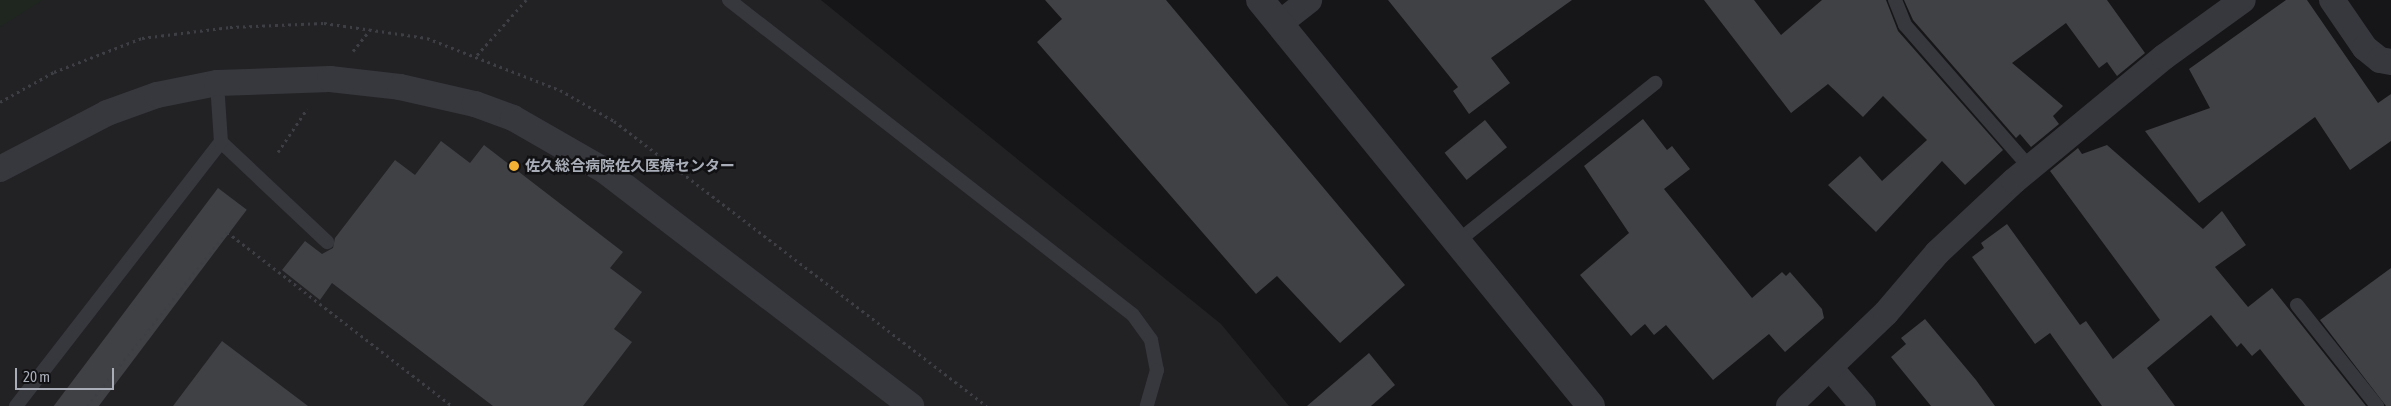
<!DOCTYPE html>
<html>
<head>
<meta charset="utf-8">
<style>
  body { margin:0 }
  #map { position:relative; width:2391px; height:406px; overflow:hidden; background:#161618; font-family:"Asap Condensed","Noto Sans JP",sans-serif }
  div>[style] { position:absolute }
  .built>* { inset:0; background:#222225 }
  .green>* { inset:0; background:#1e261f }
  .building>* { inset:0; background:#404145; transform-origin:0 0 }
  .path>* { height:3px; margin-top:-1.5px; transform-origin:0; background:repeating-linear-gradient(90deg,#3d3f44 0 2.5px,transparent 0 6.5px) }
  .service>* { height:14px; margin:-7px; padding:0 7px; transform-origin:7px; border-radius:7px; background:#37383d }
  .minor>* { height:26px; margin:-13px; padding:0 13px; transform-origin:13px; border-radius:13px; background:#37383d }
  .tertiary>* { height:28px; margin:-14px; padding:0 14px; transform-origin:14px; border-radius:14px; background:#37383d }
  .dots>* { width:14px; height:14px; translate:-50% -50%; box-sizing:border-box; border:2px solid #111113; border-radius:50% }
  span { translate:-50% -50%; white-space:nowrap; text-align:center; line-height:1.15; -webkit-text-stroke:5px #111113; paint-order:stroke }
  .poi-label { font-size:15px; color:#a8adb8; font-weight:700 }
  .left { translate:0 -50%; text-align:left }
  .scale { position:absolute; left:15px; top:368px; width:99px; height:22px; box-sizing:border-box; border:2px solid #a8adb8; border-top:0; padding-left:6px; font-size:15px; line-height:18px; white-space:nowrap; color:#a8adb8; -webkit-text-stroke:4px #111113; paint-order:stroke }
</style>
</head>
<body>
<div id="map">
  <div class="built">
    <div style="clip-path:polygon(0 0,821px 0,1221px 324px,1289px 406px,0 406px)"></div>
  </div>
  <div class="green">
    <div style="clip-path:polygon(0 0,43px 0,0 27px)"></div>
  </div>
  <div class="building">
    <div style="clip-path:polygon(1045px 0,1166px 0,1405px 285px,1340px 343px,1277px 276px,1256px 294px,1037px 42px,1062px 19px)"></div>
    <div style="clip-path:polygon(1388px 0,1572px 0,1491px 58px,1510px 83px,1469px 114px,1453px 91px,1458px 87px)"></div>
    <div style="clip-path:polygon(1704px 0,1754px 0,1781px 35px,1822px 0,1886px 0,1898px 31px,2003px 150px,1965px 185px,1942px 161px,1876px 232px,1828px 185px,1860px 156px,1882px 181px,1927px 140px,1883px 96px,1863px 117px,1828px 84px,1791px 113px)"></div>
    <div style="clip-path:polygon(1904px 0,2107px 0,2145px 53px,2117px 76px,2107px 62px,2099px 68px,2066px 23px,2012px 63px,2063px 106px,2053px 116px,2059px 124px,2031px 147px,2020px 134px,2016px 138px,1913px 20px)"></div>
    <div style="clip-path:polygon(2286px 0,2307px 0,2378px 103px,2391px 94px,2391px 141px,2350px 170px,2315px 117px,2199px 203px,2145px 131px,2210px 108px,2189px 69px)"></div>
    <div style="clip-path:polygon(1643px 119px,1667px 150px,1672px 146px,1690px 169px,1664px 189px,1752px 298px,1782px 272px,1786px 276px,1790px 272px,1822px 309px,1824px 318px,1785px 352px,1769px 334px,1713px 380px,1666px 325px,1654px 335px,1645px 324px,1631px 336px,1580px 275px,1629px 233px,1584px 166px)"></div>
    <div style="left:1485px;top:120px;width:35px;height:52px;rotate:51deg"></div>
    <div style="clip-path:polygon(441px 141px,470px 163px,484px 145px,623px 252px,610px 268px,642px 292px,614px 329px,632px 342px,583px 406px,493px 406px,332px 283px,320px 300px,282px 270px,305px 241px,322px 254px,333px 248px,335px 238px,395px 160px,415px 175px)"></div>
    <div style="clip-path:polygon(2107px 145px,2203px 229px,2222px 211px,2246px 245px,2215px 267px,2248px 307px,2272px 288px,2366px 406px,2305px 406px,2260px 349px,2252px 356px,2241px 343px,2237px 347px,2211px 315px,2147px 368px,2175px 406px,2102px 406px,2050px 333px,2035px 344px,1972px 257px,1984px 248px,1981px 243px,2007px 224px,2080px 325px,2086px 321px,2113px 359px,2160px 320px,2050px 171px,2078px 148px,2082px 154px)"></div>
    <div style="left:218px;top:188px;width:36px;height:274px;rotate:37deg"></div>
    <div style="clip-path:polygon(2391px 268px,2391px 406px,2386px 406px,2320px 320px)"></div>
    <div style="clip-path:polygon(1925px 319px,1976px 380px,1995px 406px,1931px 406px,1891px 357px,1906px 344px,1901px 338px)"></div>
    <div style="clip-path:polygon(222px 341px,308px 406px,173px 406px)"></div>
    <div style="clip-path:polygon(1369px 353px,1395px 385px,1371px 406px,1307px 406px)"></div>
  </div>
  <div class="path">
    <div style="left:353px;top:51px;width:28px;rotate:-51deg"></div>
    <div style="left:477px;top:55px;width:74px;rotate:-48.3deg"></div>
    <div style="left:0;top:102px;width:62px;rotate:-29.1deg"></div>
    <div style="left:54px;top:72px;width:94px;rotate:-21.1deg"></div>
    <div style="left:142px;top:38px;width:89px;rotate:-7.1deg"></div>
    <div style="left:230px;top:27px;width:94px;rotate:-2.4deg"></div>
    <div style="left:324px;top:23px;width:104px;rotate:8.3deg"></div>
    <div style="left:427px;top:38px;width:143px;rotate:21.4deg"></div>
    <div style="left:560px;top:90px;width:62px;rotate:29.9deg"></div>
    <div style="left:614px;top:121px;width:469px;rotate:37.4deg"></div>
    <div style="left:278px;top:152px;width:52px;rotate:-56deg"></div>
    <div style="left:87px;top:406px;width:223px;rotate:-51.2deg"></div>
    <div style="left:227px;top:232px;width:284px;rotate:37.7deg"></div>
  </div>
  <div class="service">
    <div style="left:729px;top:0;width:512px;rotate:37.94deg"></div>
    <div style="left:1133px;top:315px;width:31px;rotate:54deg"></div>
    <div style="left:1151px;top:340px;width:31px;rotate:79deg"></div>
    <div style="left:1157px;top:370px;width:37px;rotate:106deg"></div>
    <div style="left:1895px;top:0;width:27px;rotate:68deg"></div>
    <div style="left:1905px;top:25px;width:190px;rotate:48.8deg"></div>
    <div style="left:221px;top:142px;width:146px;rotate:43.3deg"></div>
    <div style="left:1458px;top:241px;width:253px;rotate:-38.7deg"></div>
    <div style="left:2297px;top:305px;width:129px;rotate:51.6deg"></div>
    <div style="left:16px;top:406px;width:334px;rotate:-52.2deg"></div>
    <div style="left:221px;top:142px;width:59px;rotate:-93.9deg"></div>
  </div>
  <div class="minor">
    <div style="left:2332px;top:0;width:58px;rotate:55.5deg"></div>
    <div style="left:2365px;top:48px;width:19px;rotate:39deg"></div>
    <div style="left:2380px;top:60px;width:11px;rotate:10deg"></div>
    <div style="left:1280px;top:23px;width:37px;rotate:-38deg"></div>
    <div style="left:0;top:169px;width:121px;rotate:-27.6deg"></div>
    <div style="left:107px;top:113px;width:53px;rotate:-19.8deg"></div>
    <div style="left:157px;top:95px;width:61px;rotate:-11.3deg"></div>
    <div style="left:217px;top:83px;width:113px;rotate:-2deg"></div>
    <div style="left:330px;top:79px;width:70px;rotate:6.5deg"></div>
    <div style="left:400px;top:87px;width:77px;rotate:12.8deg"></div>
    <div style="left:475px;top:104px;width:40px;rotate:20.2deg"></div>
    <div style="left:513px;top:118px;width:106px;rotate:29.9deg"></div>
    <div style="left:605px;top:171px;width:386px;rotate:37.5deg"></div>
    <div style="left:1831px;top:369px;width:49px;rotate:49.1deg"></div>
    <div style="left:1789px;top:406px;width:134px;rotate:-43.8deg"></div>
    <div style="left:1886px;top:313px;width:79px;rotate:-49.6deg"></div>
    <div style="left:1937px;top:253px;width:105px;rotate:-43.1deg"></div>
    <div style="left:2014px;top:181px;width:195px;rotate:-39.6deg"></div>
    <div style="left:2164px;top:57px;width:97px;rotate:-35.8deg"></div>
  </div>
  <div class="tertiary">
    <div style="left:1260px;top:0;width:524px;rotate:50.81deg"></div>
  </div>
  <div class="dots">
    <div style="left:514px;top:166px;background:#f2b134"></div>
  </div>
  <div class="poi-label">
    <span class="left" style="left:525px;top:166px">佐久総合病院佐久医療センター</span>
  </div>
  <div class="scale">20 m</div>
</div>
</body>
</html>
